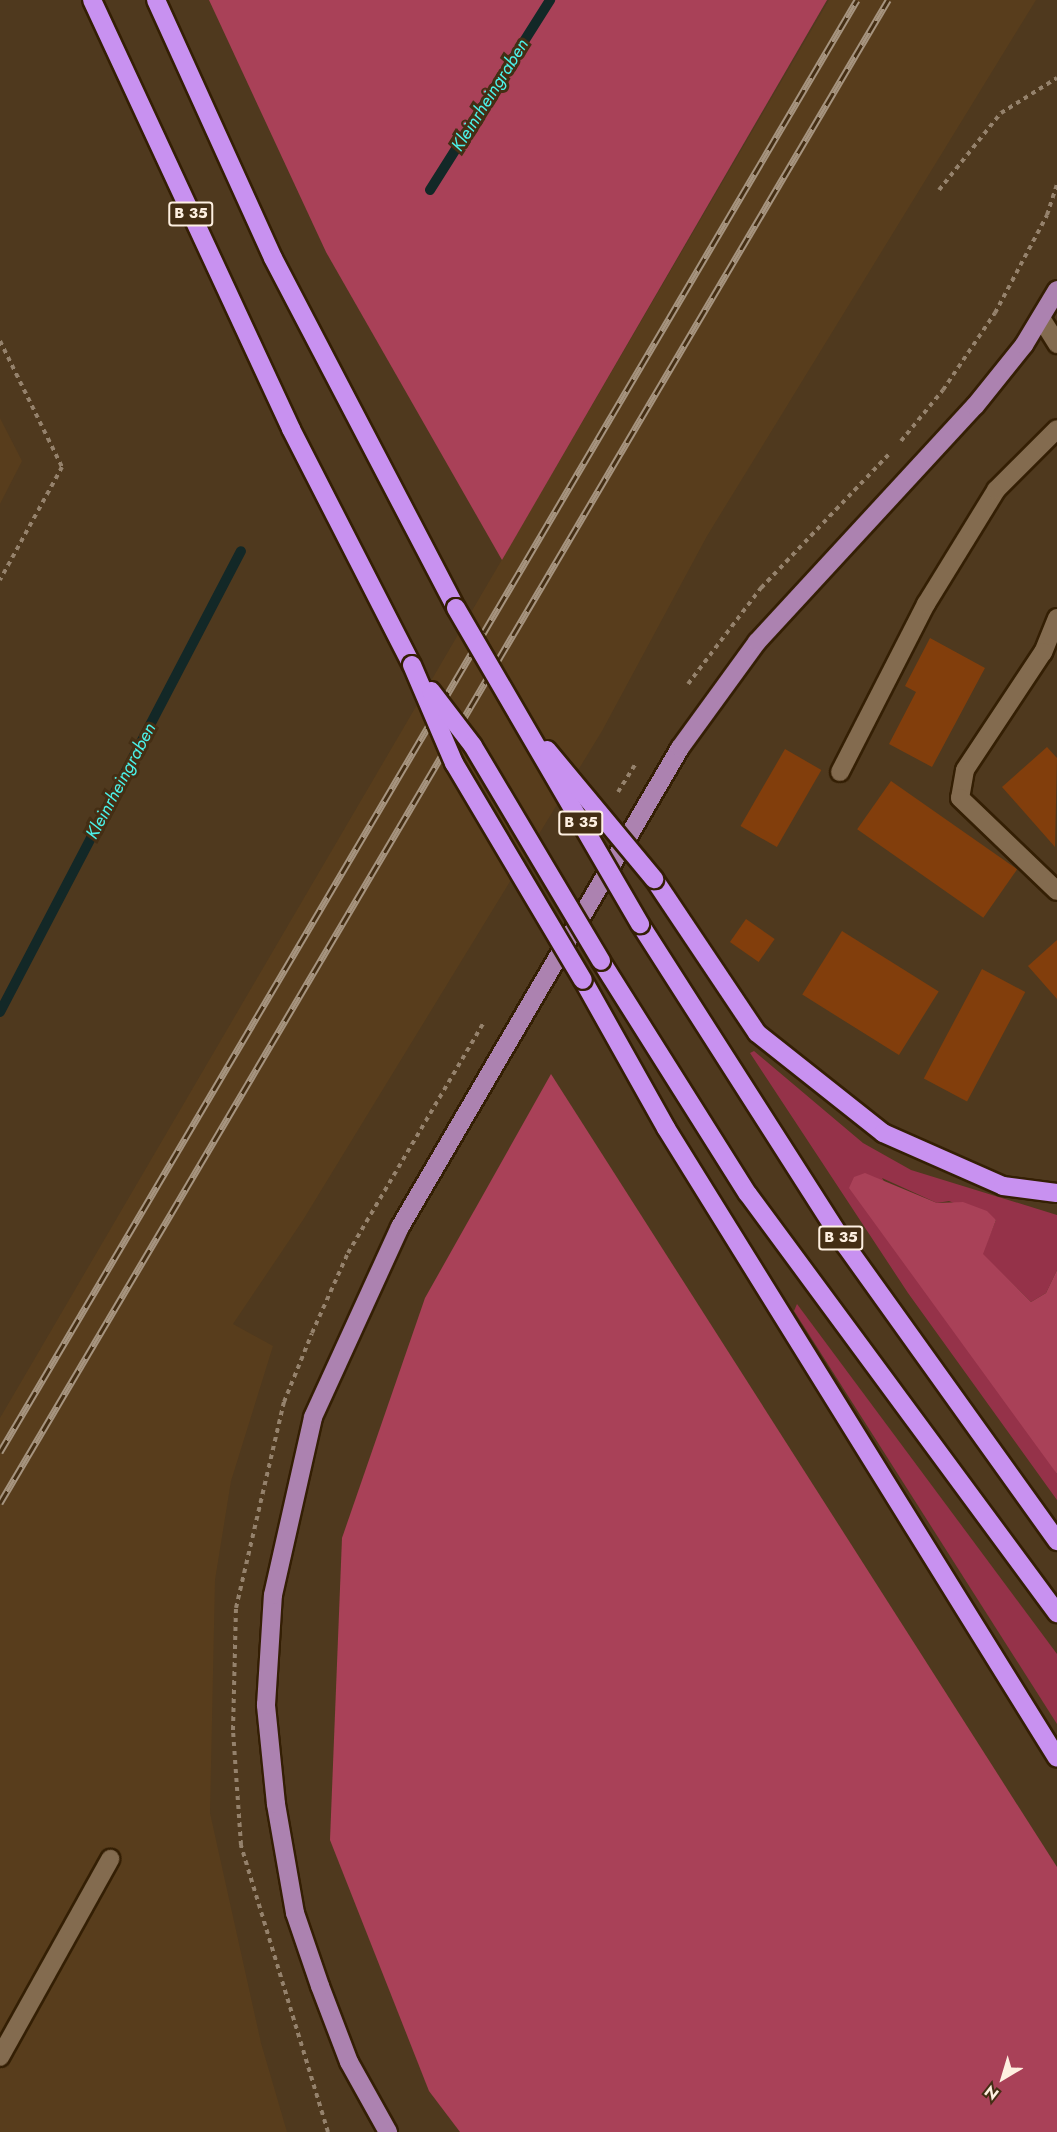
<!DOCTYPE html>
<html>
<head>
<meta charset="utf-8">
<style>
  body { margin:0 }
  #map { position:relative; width:1057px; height:2132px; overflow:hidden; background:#4f391e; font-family:Jost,sans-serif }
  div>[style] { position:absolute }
  .built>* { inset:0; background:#583d1c }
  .green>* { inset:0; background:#953249 }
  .forest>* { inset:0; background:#a94158 }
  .stream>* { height:10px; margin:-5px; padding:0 5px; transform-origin:5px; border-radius:5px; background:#132827 }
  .building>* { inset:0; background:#823e0c; transform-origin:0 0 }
  .path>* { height:4px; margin-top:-2px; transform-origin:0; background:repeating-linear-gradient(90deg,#95826c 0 4.5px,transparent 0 9px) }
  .roads { filter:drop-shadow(2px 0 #341f04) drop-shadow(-2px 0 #341f04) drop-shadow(0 2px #341f04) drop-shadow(0 -2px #341f04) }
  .minor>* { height:18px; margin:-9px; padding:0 9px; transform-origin:9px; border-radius:9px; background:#836b4f }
  .major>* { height:18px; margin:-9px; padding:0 9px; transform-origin:9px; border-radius:9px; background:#ac82b0 }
  .highway>* { height:18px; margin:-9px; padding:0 9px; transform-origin:9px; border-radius:9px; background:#c891f0 }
  .rail>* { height:7px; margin-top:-3.5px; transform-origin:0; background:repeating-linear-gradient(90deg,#442e14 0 14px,#a6947f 0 28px); box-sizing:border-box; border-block:2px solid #a6947f }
  .bridges { filter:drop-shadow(2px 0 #341f04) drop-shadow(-2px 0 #341f04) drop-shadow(0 2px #341f04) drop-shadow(0 -2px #341f04) }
  .highway-bridge>* { height:18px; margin:-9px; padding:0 9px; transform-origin:9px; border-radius:9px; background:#c891f0 }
  span { translate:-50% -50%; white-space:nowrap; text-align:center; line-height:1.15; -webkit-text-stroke:6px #442e14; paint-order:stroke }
  .shield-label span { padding:2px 4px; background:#442e14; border:2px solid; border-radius:4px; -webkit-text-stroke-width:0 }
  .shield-label { font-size:15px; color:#fef0e1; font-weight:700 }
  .water-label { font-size:18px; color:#4bf2e9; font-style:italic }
  .north { position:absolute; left:973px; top:2048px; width:60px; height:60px; -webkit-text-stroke:4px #442e14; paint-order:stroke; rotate:218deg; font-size:16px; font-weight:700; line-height:24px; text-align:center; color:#fef0e1 }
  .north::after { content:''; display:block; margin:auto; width:21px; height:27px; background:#fef0e1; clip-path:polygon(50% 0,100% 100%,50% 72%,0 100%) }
</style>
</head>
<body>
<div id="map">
  <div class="built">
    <div style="clip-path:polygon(829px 0,1036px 0,707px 536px,602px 731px,303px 1220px,233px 1324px,273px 1346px,231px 1481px,215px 1580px,210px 1813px,261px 2043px,287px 2132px,0 2132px,0 1418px)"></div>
    <div style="clip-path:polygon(0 418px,22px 461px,0 504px)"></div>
  </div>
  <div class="green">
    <div style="clip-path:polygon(754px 1051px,863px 1143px,911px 1170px,1057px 1215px,1057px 1270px,1046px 1293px,1031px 1302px,982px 1254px,996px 1220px,949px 1201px,937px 1203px,882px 1178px,1057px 1474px,1057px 1500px,908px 1293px,750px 1053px)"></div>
    <div style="clip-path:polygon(797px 1304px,1057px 1654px,1057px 1724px,794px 1311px)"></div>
  </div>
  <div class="forest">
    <div style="clip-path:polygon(209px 0,827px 0,502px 560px,326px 252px)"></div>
    <div style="clip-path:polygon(551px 1074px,1057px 1867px,1057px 2132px,460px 2132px,429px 2091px,330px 1840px,342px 1538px,425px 1298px)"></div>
    <div style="clip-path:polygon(865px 1173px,937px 1203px,963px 1202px,987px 1211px,996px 1220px,983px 1254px,1031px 1302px,1046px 1293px,1057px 1270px,1057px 1474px,849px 1188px,854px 1177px)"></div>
  </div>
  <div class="stream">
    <div style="left:430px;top:190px;width:225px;rotate:-57.7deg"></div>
    <div style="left:0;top:1012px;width:520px;rotate:-62.4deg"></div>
  </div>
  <div class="building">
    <div style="clip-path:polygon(930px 638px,985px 668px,932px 767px,889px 744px,916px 692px,905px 686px)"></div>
    <div style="clip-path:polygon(1047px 747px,1057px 758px,1055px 847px,1002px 787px)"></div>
    <div style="left:785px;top:749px;width:42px;height:89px;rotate:30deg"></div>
    <div style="left:891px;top:781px;width:154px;height:59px;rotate:35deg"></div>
    <div style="left:746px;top:919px;width:35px;height:28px;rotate:35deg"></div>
    <div style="left:842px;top:931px;width:114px;height:75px;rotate:32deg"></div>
    <div style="clip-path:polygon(1057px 940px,1057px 999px,1028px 966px)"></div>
    <div style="left:982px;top:969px;width:49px;height:124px;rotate:28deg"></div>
  </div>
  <div class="path">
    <div style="left:939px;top:190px;width:99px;rotate:-51.2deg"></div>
    <div style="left:1001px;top:113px;width:66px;rotate:-32deg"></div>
    <div style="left:0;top:341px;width:140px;rotate:63.8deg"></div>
    <div style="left:62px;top:467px;width:129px;rotate:118.8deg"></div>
    <div style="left:901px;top:441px;width:66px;rotate:-50.5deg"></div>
    <div style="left:943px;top:390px;width:93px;rotate:-56deg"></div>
    <div style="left:995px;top:313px;width:111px;rotate:-62deg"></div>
    <div style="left:1047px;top:215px;width:33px;rotate:-72deg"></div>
    <div style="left:688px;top:684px;width:121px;rotate:-52.8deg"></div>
    <div style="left:761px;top:588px;width:187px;rotate:-46.3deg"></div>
    <div style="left:618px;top:792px;width:34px;rotate:-58deg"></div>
    <div style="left:328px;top:2132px;width:300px;rotate:-106.9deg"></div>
    <div style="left:241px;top:1845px;width:115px;rotate:-94deg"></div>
    <div style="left:233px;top:1730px;width:122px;rotate:-88.6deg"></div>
    <div style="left:236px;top:1608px;width:212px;rotate:-76.9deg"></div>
    <div style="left:284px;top:1402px;width:74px;rotate:-67.9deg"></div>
    <div style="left:312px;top:1333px;width:88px;rotate:-65.8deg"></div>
    <div style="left:348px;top:1253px;width:266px;rotate:-59.5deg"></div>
  </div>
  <div class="roads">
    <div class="minor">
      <div style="left:1041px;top:318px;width:31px;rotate:58deg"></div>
      <div style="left:1057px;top:618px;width:37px;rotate:112deg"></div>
      <div style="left:1043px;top:652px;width:141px;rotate:123.5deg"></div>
      <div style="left:965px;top:770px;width:28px;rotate:100deg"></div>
      <div style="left:960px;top:798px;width:134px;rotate:43.8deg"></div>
      <div style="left:840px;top:772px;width:189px;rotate:-62.9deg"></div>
      <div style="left:926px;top:604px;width:134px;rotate:-58.4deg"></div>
      <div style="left:996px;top:490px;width:86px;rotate:-45deg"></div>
      <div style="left:0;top:2057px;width:227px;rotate:-60.9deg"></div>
    </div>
    <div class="major">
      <div style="left:388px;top:2132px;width:80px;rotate:-119.1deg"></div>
      <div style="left:349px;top:2062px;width:81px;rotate:-110.9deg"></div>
      <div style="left:320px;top:1986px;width:77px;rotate:-108.9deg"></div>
      <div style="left:295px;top:1913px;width:111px;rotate:-99.9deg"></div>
      <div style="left:276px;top:1804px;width:100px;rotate:-95.8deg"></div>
      <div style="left:266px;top:1705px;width:110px;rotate:-86.4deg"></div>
      <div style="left:273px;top:1595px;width:182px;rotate:-77.3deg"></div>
      <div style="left:313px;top:1417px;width:209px;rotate:-65.4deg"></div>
      <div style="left:400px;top:1227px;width:555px;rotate:-59.69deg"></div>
      <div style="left:680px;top:748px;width:131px;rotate:-54deg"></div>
      <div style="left:757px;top:642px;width:321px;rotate:-47.3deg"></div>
      <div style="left:975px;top:406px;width:78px;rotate:-51.2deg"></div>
      <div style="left:1024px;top:345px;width:64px;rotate:-59deg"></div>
    </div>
    <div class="highway">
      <div style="left:92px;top:0;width:473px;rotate:65.1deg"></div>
      <div style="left:291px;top:429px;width:265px;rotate:62.9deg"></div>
      <div style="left:156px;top:0;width:283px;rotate:65.6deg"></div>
      <div style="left:273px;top:258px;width:395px;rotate:62.4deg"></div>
      <div style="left:654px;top:879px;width:185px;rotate:56.2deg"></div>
      <div style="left:757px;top:1033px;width:161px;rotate:38.4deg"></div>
      <div style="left:883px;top:1133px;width:131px;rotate:23.8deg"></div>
      <div style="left:1003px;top:1186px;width:54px;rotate:7.4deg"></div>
      <div style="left:640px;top:924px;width:382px;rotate:57.4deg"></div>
      <div style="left:846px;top:1246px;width:363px;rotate:54.4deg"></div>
      <div style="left:601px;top:961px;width:275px;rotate:57.8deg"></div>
      <div style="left:748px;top:1194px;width:521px;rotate:53.59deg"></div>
      <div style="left:583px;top:980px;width:170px;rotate:60.7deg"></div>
      <div style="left:666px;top:1128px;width:741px;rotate:58.17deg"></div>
    </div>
  </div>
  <div class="rail">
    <div style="left:0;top:1452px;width:1686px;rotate:-59.45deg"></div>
    <div style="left:0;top:1503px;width:1746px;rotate:-59.42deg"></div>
  </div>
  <div class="bridges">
    <div class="highway-bridge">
      <div style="left:456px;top:608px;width:366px;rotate:59.8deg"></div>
      <div style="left:412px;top:665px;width:107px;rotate:66.8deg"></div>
      <div style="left:454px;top:763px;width:252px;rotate:59.3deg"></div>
      <div style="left:431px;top:691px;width:69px;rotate:52.6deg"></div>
      <div style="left:473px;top:746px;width:250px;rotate:59.2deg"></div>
      <div style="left:547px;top:750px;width:168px;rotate:50.3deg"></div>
    </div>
  </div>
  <div class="shield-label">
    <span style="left:191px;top:214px">B 35</span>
    <span style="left:581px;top:823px">B 35</span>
    <span style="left:841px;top:1238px">B 35</span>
  </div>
  <div class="water-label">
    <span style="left:490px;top:95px;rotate:-58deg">Kleinrheingraben</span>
    <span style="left:121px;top:781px;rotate:-62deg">Kleinrheingraben</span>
  </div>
  <div class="north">N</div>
</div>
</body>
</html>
